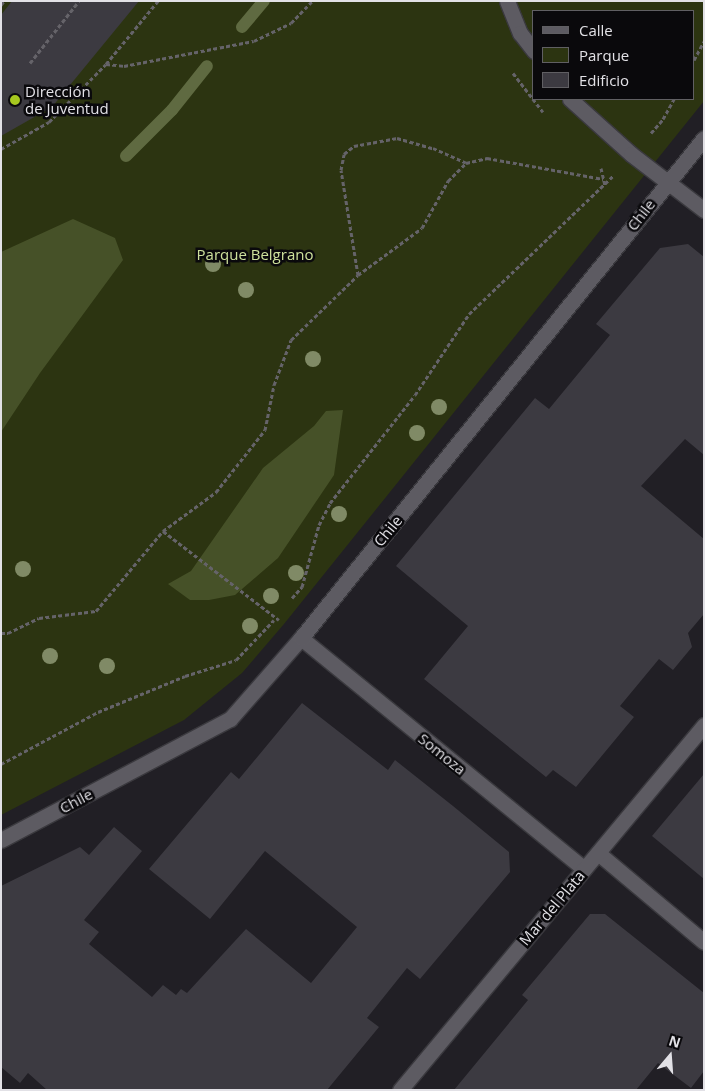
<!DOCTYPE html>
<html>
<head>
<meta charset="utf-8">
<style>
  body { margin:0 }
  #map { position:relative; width:705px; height:1091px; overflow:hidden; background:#211f25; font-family:"Open Sans",sans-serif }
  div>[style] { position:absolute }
  .green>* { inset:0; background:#2c3411 }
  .forest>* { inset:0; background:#465128 }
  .stream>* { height:12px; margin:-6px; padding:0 6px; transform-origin:6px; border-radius:6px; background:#5f6a41 }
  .building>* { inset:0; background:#3c3a41 }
  .path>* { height:3px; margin-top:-1.5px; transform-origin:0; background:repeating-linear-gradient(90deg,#656369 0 4px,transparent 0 6.5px) }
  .roads { filter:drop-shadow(1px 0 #3a393e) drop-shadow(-1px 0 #3a393e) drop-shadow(0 1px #3a393e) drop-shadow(0 -1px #3a393e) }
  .minor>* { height:15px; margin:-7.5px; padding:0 7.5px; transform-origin:7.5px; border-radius:7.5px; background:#5d5b62 }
  .trees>* { width:16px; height:16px; margin:-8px; border-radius:50%; background:#808a66 }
  .dots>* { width:14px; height:14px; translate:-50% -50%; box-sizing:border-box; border:2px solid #0a090c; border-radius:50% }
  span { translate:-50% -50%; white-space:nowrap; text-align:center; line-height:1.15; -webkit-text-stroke:5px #0a090c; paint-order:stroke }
  .poi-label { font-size:15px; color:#e2e1e6 }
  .left { translate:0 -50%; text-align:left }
  .street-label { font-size:15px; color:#e2e1e6 }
  .park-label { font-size:15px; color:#cee19c }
  .frame { position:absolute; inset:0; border:2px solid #e2e1e6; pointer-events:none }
  .legend { position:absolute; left:532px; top:10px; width:162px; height:90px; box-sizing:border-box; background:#0a090c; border:1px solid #605f63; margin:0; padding:6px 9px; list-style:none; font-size:15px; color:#e2e1e6 }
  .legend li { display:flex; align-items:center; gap:10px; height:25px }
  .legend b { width:25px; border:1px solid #605f63 }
  .north { position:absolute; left:645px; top:1031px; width:50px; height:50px; -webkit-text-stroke:4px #0a090c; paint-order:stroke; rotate:18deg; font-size:14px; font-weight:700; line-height:20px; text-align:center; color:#e2e1e6 }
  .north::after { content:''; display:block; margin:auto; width:18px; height:22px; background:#e2e1e6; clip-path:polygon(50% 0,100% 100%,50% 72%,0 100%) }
</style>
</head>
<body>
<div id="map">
  <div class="green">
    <div style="clip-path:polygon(evenodd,1px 1px,704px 1px,704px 101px,284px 624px,242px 673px,184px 720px,1px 815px,1px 1px,534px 11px,694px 11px,694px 99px,534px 99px,534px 11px)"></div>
  </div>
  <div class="forest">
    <div style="clip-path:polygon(73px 219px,115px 238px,123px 260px,40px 373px,1px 432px,1px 252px)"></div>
    <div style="clip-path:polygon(343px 410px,334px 475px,278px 558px,235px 595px,209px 600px,190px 600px,168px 584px,191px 571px,263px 468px,314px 426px,326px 411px)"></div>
  </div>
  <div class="stream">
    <div style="left:242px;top:27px;width:34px;rotate:-50deg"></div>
    <div style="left:126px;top:156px;width:65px;rotate:-45deg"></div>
    <div style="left:172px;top:110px;width:56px;rotate:-51.5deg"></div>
  </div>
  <div class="building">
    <div style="clip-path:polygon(12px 1px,139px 1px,52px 107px,1px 136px,1px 15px)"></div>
    <div style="clip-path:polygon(688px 244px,704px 257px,704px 455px,685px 439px,641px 486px,704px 539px,704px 614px,688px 633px,692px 647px,673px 670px,659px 659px,620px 706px,634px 717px,576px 787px,553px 770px,546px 777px,424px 679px,468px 626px,396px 566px,535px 398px,549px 409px,610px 335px,596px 324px,660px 248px)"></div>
    <div style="clip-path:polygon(302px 703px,388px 770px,395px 760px,453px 806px,509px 852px,510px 872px,420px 979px,407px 968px,367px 1018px,379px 1027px,327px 1090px,47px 1090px,28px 1073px,20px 1083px,1px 1067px,1px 886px,80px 847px,89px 855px,114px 827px,142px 851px,84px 920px,99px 932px,89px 944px,152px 997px,163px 985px,176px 995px,181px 989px,187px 993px,246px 929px,311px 983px,357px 927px,265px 851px,210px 919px,149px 869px,231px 772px,239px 779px)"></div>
    <div style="clip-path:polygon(704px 774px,704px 879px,652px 836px)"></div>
    <div style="clip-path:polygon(590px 914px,605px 914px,704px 993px,704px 1071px,691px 1088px,658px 1063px,636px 1090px,454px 1090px,528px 1000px,522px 995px)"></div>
  </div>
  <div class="path">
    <div style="left:1px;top:5px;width:5px;rotate:-53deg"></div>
    <div style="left:694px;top:60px;width:21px;rotate:-62deg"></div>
    <div style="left:30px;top:63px;width:79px;rotate:-51.7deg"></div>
    <div style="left:106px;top:64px;width:18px;rotate:6deg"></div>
    <div style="left:124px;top:66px;width:132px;rotate:-10.9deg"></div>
    <div style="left:254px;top:41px;width:41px;rotate:-25.9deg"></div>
    <div style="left:291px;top:23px;width:30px;rotate:-46deg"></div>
    <div style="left:513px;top:73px;width:49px;rotate:52.4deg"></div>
    <div style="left:651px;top:133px;width:18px;rotate:-49deg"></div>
    <div style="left:663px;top:119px;width:23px;rotate:-61deg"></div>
    <div style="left:1px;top:149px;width:55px;rotate:-29.4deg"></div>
    <div style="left:49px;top:122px;width:81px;rotate:-45.5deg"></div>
    <div style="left:106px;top:64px;width:82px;rotate:-50.5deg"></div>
    <div style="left:601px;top:168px;width:18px;rotate:77deg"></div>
    <div style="left:358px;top:275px;width:106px;rotate:-99.2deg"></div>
    <div style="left:341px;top:170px;width:16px;rotate:-79deg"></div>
    <div style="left:344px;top:154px;width:13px;rotate:-39deg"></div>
    <div style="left:354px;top:146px;width:44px;rotate:-10.5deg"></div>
    <div style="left:397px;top:138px;width:37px;rotate:16deg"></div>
    <div style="left:433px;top:148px;width:36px;rotate:24deg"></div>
    <div style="left:163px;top:531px;width:146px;rotate:37.5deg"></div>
    <div style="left:292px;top:598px;width:15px;rotate:-48deg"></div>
    <div style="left:302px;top:587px;width:64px;rotate:-74.7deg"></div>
    <div style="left:319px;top:525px;width:25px;rotate:-63deg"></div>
    <div style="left:330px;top:503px;width:137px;rotate:-51.8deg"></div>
    <div style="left:415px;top:395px;width:97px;rotate:-56.3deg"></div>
    <div style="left:469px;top:314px;width:201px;rotate:-43.8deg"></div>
    <div style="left:1px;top:633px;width:7px"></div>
    <div style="left:8px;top:633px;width:34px;rotate:-26deg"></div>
    <div style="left:39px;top:618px;width:57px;rotate:-7deg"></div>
    <div style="left:96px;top:611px;width:104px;rotate:-50.1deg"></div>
    <div style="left:163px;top:531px;width:66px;rotate:-36.3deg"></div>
    <div style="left:216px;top:492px;width:79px;rotate:-51.7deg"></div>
    <div style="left:265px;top:430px;width:46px;rotate:-78.7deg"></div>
    <div style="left:274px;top:385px;width:48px;rotate:-69.3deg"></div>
    <div style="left:291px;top:340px;width:93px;rotate:-44.1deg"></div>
    <div style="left:358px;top:275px;width:79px;rotate:-36.3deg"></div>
    <div style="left:422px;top:228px;width:54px;rotate:-61deg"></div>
    <div style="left:448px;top:181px;width:25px;rotate:-45deg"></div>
    <div style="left:466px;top:163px;width:22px;rotate:-13deg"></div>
    <div style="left:487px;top:158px;width:118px;rotate:10.3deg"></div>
    <div style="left:1px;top:764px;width:110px;rotate:-28.2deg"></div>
    <div style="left:98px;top:712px;width:94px;rotate:-22.5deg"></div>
    <div style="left:185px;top:676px;width:53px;rotate:-17.4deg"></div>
    <div style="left:236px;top:660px;width:55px;rotate:-46.5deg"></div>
  </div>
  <div class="roads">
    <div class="minor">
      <div style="left:507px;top:1px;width:35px;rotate:68deg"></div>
      <div style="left:520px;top:33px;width:23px;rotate:52deg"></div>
      <div style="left:570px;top:99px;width:82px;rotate:42deg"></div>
      <div style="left:631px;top:154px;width:92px;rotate:37.5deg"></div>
      <div style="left:301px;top:638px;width:365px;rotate:39.2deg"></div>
      <div style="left:1px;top:840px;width:259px;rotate:-27.9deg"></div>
      <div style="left:230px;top:719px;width:108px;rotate:-48.8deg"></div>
      <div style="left:301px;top:638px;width:642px;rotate:-51.13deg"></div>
      <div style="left:598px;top:853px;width:138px;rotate:40deg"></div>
      <div style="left:400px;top:1090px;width:475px;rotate:-50.2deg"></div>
    </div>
  </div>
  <div class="trees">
    <div style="left:213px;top:264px"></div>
    <div style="left:246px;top:290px"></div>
    <div style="left:313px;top:359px"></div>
    <div style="left:439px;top:407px"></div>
    <div style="left:417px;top:433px"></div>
    <div style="left:339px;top:514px"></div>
    <div style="left:23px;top:569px"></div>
    <div style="left:296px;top:573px"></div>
    <div style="left:271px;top:596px"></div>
    <div style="left:250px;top:626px"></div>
    <div style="left:50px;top:656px"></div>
    <div style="left:107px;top:666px"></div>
  </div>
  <div class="dots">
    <div style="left:15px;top:100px;background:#a7c81f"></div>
  </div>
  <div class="poi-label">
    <span class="left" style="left:25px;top:100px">Dirección<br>de Juventud</span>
  </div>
  <div class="street-label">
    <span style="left:641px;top:215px;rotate:-52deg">Chile</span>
    <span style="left:388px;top:531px;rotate:-51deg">Chile</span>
    <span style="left:442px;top:754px;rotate:39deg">Somoza</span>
    <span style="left:76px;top:801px;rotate:-28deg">Chile</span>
    <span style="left:552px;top:908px;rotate:-50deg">Mar del Plata</span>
  </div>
  <div class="park-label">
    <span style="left:255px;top:255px">Parque Belgrano</span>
  </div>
  <div class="frame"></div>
  <ul class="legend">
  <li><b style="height:6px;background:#5d5b62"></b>Calle</li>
  <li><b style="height:14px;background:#2c3411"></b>Parque</li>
  <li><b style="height:14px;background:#3c3a41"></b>Edificio</li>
  </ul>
  <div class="north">N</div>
</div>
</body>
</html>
